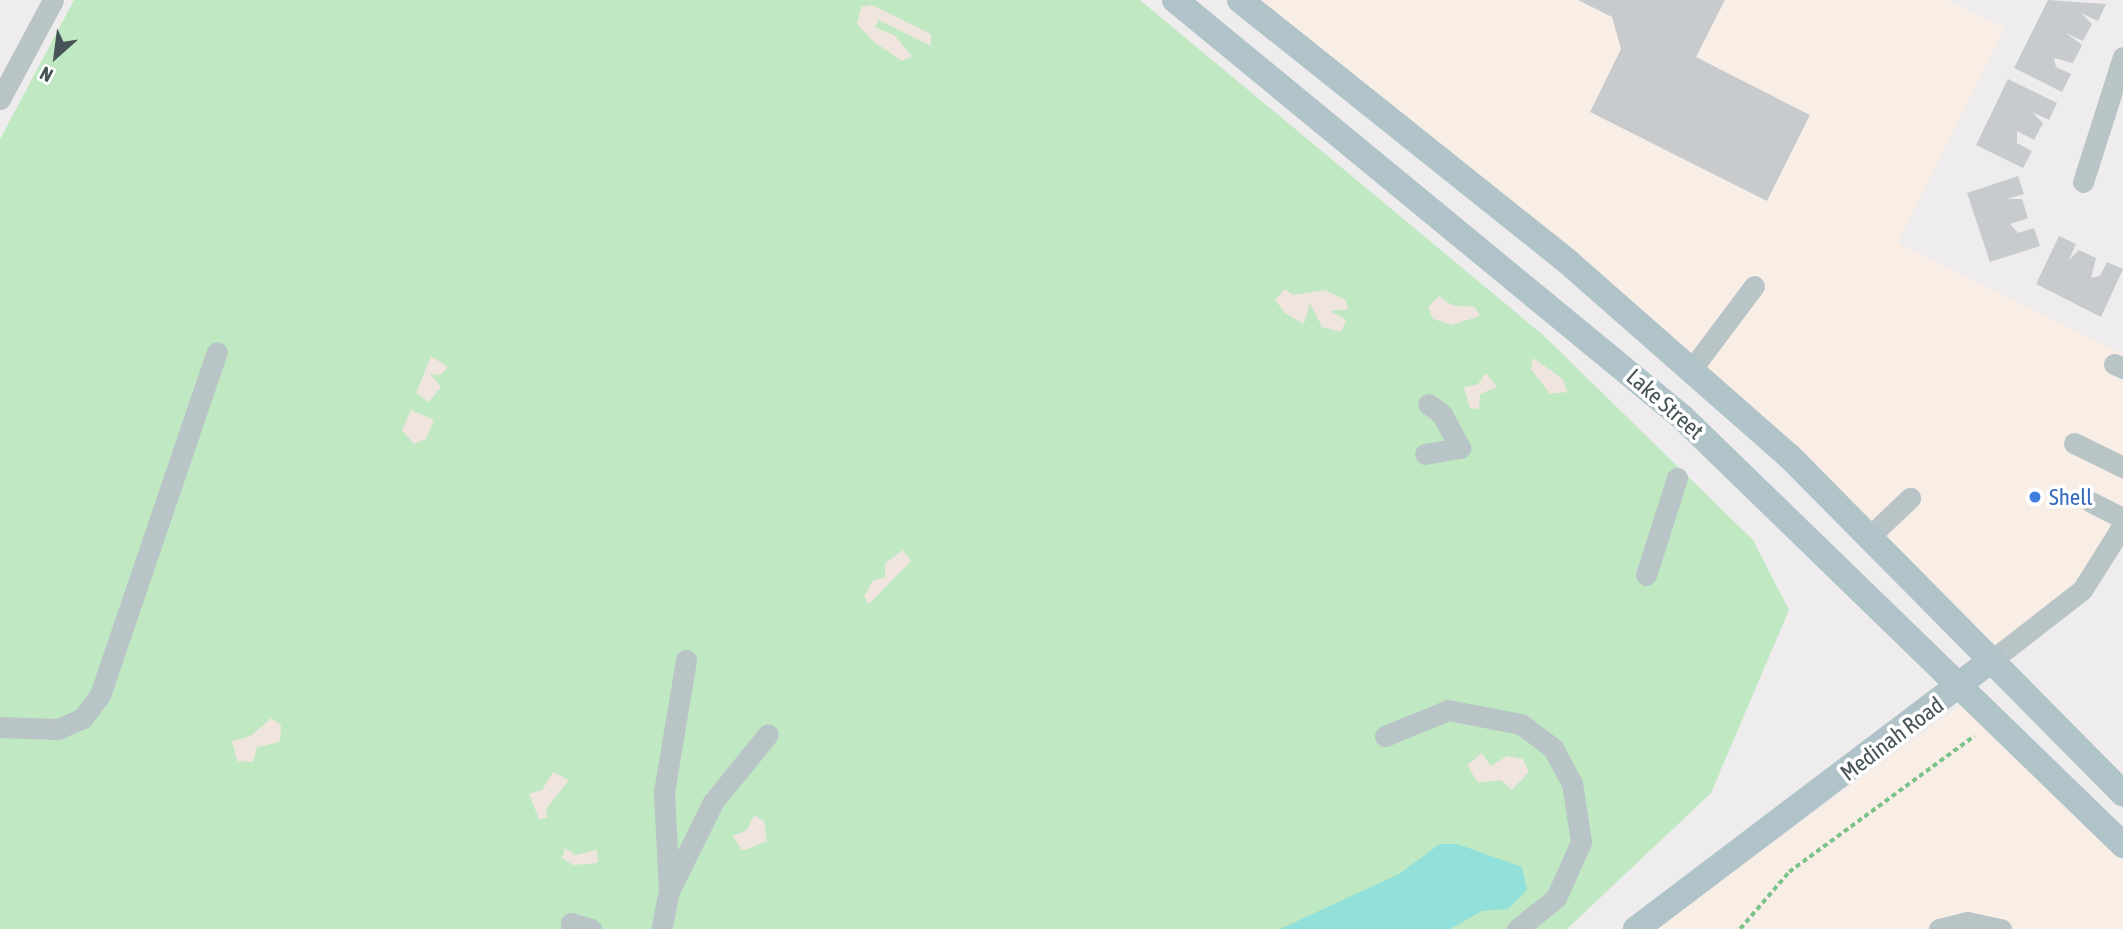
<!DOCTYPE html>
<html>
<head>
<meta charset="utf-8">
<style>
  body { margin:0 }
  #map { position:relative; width:2123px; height:929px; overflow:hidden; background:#efeced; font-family:"Asap Condensed",sans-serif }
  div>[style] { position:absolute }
  .commercial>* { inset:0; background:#f9eee6 }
  .green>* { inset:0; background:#bfe8c3 }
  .sand>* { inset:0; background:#efe5de }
  .water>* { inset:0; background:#91e0da }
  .building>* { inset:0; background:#c7cbce }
  .path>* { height:3.5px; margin-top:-1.75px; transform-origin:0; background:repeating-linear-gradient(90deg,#7bc28b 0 5px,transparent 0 8.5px) }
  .minor>* { height:21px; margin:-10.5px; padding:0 10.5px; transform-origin:10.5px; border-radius:10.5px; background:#b9c4c7 }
  .major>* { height:26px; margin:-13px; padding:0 13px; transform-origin:13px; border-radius:13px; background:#afc3c8 }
  .dots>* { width:19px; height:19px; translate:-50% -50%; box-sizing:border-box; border:4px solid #fff; border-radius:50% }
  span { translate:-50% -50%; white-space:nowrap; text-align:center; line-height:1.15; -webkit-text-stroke:7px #fff; paint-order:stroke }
  .street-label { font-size:23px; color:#475457 }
  .shop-label { font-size:23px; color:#366cbe }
  .left { translate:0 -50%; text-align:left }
  .north { position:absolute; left:21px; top:21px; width:70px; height:70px; -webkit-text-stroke:5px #fff; paint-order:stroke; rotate:208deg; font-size:19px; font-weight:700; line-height:28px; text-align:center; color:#475457 }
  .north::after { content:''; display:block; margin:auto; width:24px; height:32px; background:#475457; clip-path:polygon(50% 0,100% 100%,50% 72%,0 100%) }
</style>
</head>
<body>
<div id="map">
  <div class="commercial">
    <div style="clip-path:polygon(1252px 0,1947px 0,2005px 28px,1898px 243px,2123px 354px,2123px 513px,2095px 567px,1993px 651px)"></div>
    <div style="clip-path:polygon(1962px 704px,2123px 858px,2123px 929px,1654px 929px)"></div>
  </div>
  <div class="green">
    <div style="clip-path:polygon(74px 0,1140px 0,1543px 335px,1753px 540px,1789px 610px,1711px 793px,1567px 929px,0 929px,0 139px)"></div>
  </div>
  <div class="sand">
    <div style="clip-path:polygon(872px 5px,931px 34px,931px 46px,879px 20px,874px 27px,894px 35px,912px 56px,902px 61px,874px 42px,857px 24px,861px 7px)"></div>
    <div style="clip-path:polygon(1285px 289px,1293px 295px,1325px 290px,1346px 300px,1348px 309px,1330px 311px,1346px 320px,1341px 332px,1322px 327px,1310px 303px,1304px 324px,1285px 313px,1275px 300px)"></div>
    <div style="clip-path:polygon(1439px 296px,1452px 305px,1475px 307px,1480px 316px,1452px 325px,1433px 319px,1428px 307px)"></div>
    <div style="clip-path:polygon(431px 356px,448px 367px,440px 375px,430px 374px,441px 387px,429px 402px,416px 393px)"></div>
    <div style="clip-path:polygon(1533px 358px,1563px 379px,1567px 392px,1550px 394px,1531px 369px)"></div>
    <div style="clip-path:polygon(1486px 373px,1497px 387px,1480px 394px,1479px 409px,1470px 408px,1464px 387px,1478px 384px)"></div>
    <div style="clip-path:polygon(411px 410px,434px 420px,426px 439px,414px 444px,402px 430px)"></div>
    <div style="clip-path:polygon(903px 550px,911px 561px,869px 604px,864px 597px,873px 580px,885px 578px,885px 564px)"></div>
    <div style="clip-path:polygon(271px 718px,281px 725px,280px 742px,257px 747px,253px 762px,237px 761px,232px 741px,251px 736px)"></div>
    <div style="clip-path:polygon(1482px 753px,1491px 766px,1507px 756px,1523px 759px,1529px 772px,1512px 790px,1501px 780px,1478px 783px,1467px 765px)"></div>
    <div style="clip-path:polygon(553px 772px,569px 780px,546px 809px,547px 818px,539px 819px,529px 794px,542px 790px)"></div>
    <div style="clip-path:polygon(754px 815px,764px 821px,767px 841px,742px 851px,733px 836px,747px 830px)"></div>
    <div style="clip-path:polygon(565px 848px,575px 855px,597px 850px,598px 863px,573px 865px,562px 858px)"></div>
  </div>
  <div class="water">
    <div style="clip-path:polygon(1440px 844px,1457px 844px,1522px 867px,1527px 890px,1508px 909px,1482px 911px,1450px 929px,1280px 929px,1399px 874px)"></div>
  </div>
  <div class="building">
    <div style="clip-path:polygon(1578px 0,1725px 0,1696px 57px,1810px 115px,1767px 201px,1590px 112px,1621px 49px,1612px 17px)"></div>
    <div style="clip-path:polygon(2048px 0,2106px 4px,2098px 21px,2081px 13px,2092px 24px,2083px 41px,2066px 33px,2082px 45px,2073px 63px,2054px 58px,2056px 67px,2071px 74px,2062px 92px,2014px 68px)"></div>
    <div style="clip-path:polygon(2008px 79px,2057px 103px,2049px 120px,2032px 112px,2043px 123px,2034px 140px,2017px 131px,2017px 143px,2032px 151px,2023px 168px,1976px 145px)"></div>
    <div style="clip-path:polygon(2018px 176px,2024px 194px,2007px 199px,2022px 199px,2028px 218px,2010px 224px,2018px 233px,2034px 228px,2040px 246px,1990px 262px,1967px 193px)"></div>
    <div style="clip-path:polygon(2059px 236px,2076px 244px,2069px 260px,2079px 250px,2096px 258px,2091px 278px,2100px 276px,2107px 262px,2123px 269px,2101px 317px,2036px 284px)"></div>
  </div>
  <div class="path">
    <div style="left:1740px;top:929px;width:75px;rotate:-49.3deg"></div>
    <div style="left:1789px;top:872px;width:230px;rotate:-36.3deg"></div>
  </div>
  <div class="minor">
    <div style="left:0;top:99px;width:112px;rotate:-61.8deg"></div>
    <div style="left:2083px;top:182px;width:131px;rotate:-72.3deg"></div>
    <div style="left:2114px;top:364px;width:10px;rotate:24deg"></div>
    <div style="left:1691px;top:370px;width:105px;rotate:-53.1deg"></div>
    <div style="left:2074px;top:443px;width:55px;rotate:26.1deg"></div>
    <div style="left:1425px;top:454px;width:36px;rotate:-10deg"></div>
    <div style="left:1460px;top:448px;width:38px;rotate:-118deg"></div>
    <div style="left:1442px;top:414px;width:17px;rotate:-144deg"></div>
    <div style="left:2091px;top:502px;width:36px;rotate:27deg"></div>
    <div style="left:1869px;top:537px;width:57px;rotate:-43.6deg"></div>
    <div style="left:1646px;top:575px;width:102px;rotate:-72.3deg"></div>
    <div style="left:1992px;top:660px;width:114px;rotate:-37.9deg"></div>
    <div style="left:2082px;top:590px;width:77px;rotate:-57.8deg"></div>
    <div style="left:0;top:727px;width:58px;rotate:2deg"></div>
    <div style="left:58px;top:729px;width:27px;rotate:-24deg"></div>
    <div style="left:83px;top:718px;width:29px;rotate:-54deg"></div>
    <div style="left:100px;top:695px;width:362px;rotate:-71.2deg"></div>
    <div style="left:1385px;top:736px;width:68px;rotate:-22.4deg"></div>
    <div style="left:1448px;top:710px;width:74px;rotate:10.9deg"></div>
    <div style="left:1521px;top:724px;width:40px;rotate:37deg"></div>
    <div style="left:1553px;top:748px;width:40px;rotate:62deg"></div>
    <div style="left:1572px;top:783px;width:60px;rotate:81.3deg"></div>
    <div style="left:1581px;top:842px;width:61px;rotate:114.1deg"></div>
    <div style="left:1556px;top:898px;width:50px;rotate:141.5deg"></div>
    <div style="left:669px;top:891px;width:99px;rotate:-92.9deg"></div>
    <div style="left:664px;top:792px;width:134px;rotate:-80.5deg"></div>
    <div style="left:662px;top:926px;width:36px;rotate:-79deg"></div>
    <div style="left:669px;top:891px;width:99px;rotate:-63.7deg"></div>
    <div style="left:713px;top:802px;width:87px;rotate:-51deg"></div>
    <div style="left:579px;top:929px;width:10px;rotate:-143deg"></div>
    <div style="left:571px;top:923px;width:21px;rotate:17deg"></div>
    <div style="left:1939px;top:929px;width:29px;rotate:-14deg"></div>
    <div style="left:1967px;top:922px;width:35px;rotate:12deg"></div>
  </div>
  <div class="major">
    <div style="left:1175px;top:0;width:656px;rotate:39.44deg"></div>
    <div style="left:1682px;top:417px;width:615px;rotate:44.14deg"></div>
    <div style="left:1240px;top:0;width:420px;rotate:38.6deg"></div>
    <div style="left:1568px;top:262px;width:294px;rotate:41.3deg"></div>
    <div style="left:1789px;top:456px;width:475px;rotate:45.3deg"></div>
    <div style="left:1636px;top:929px;width:446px;rotate:-37.1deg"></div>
  </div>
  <div class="dots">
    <div style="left:2035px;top:497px;background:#3f7fe0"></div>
  </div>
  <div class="street-label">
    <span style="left:1665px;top:404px;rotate:41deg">Lake Street</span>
    <span style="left:1892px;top:739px;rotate:-37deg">Medinah Road</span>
  </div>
  <div class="shop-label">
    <span class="left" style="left:2049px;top:497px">Shell</span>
  </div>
  <div class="north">N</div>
</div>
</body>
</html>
